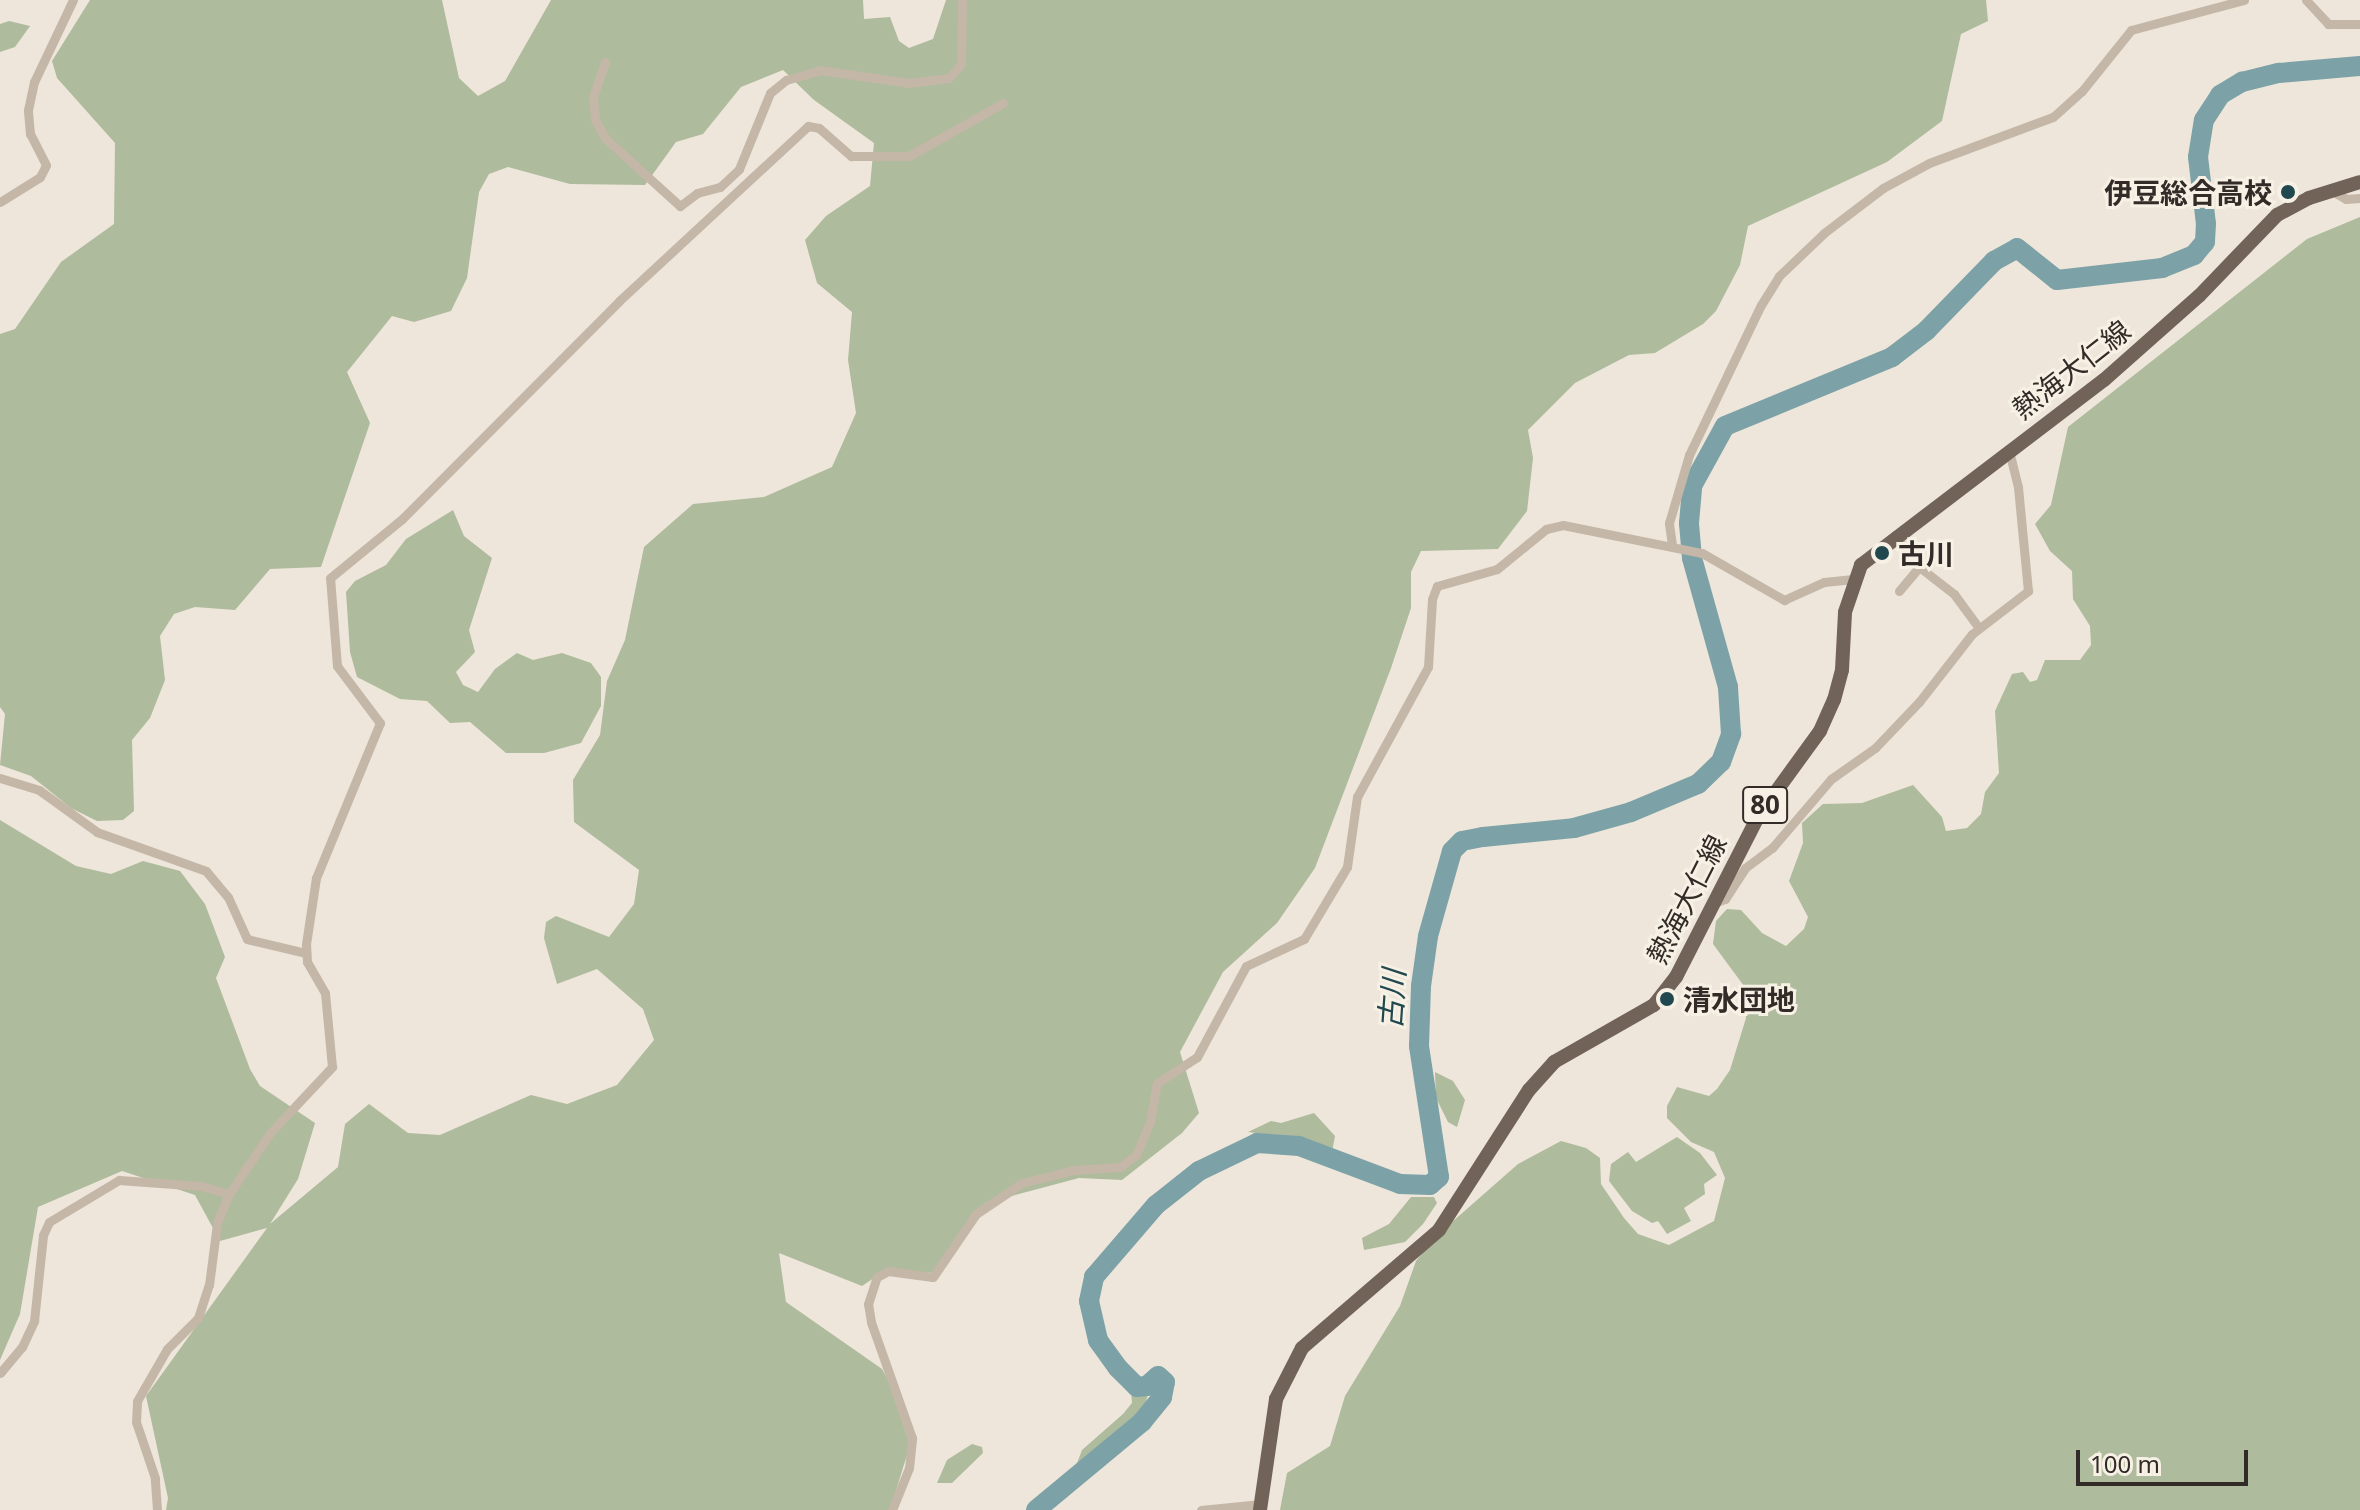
<!DOCTYPE html>
<html>
<head>
<meta charset="utf-8">
<style>
  body { margin:0 }
  #map { position:relative; width:2360px; height:1510px; overflow:hidden; background:#eee6da; font-family:"Noto Sans","Noto Sans JP",sans-serif }
  div>[style] { position:absolute }
  .green>* { inset:0; background:#aebb9c }
  .river>* { height:20px; margin:-10px; padding:0 10px; transform-origin:10px; border-radius:10px; background:#7ca2a7 }
  .street>* { height:9px; margin:-4.5px; padding:0 4.5px; transform-origin:4.5px; border-radius:4.5px; background:#c4b7a7 }
  .primary>* { height:14px; margin:-7px; padding:0 7px; transform-origin:7px; border-radius:7px; background:#726359 }
  .dots>* { width:22px; height:22px; translate:-50% -50%; box-sizing:border-box; border:4px solid #f6f0e5; border-radius:50% }
  span { translate:-50% -50%; white-space:nowrap; text-align:center; line-height:1.15; -webkit-text-stroke:6px #f6f0e5; paint-order:stroke }
  .shield-label span { padding:2px 6px; background:#f6f0e5; border:2px solid; border-radius:6px; -webkit-text-stroke-width:0 }
  .shield-label { font-size:26px; color:#322b27; font-weight:700 }
  .poi-label { font-size:28px; color:#322b27; font-weight:700 }
  .right { translate:-100% -50%; text-align:right }
  .left { translate:0 -50%; text-align:left }
  .street-label { font-size:28px; color:#322b27 }
  .water-label { font-size:30px; color:#21484e; font-style:italic }
  .scale { position:absolute; left:2076px; top:1450px; width:172px; height:36px; box-sizing:border-box; border:4px solid #322b27; border-top:0; padding-left:10px; font-size:24px; line-height:28px; white-space:nowrap; color:#322b27; -webkit-text-stroke:6px #f6f0e5; paint-order:stroke }
</style>
</head>
<body>
<div id="map">
  <div class="green">
    <div style="clip-path:polygon(90px 0,442px 0,459px 78px,478px 96px,505px 81px,551px 0,863px 0,864px 19px,890px 17px,899px 41px,909px 48px,933px 39px,946px 0,1986px 0,1988px 21px,1961px 34px,1942px 121px,1887px 162px,1748px 226px,1740px 265px,1716px 311px,1703px 324px,1655px 353px,1629px 355px,1575px 383px,1528px 430px,1533px 458px,1527px 511px,1498px 549px,1421px 551px,1411px 572px,1411px 608px,1391px 668px,1315px 868px,1277px 923px,1223px 972px,1180px 1052px,1199px 1113px,1182px 1133px,1122px 1180px,1079px 1178px,985px 1203px,935px 1273px,886px 1270px,862px 1286px,779px 1253px,786px 1302px,882px 1369px,890px 1384px,910px 1445px,890px 1510px,166px 1510px,168px 1498px,146px 1396px,267px 1228px,220px 1241px,195px 1195px,122px 1171px,38px 1207px,20px 1314px,0 1360px,0 820px,76px 866px,111px 874px,143px 861px,180px 871px,205px 904px,225px 957px,216px 978px,250px 1069px,260px 1086px,315px 1123px,298px 1179px,270px 1224px,338px 1167px,345px 1124px,369px 1104px,408px 1133px,440px 1135px,531px 1095px,567px 1104px,617px 1085px,654px 1040px,643px 1009px,597px 969px,557px 984px,544px 938px,546px 922px,556px 916px,609px 937px,634px 904px,639px 870px,574px 822px,573px 780px,600px 735px,607px 681px,625px 640px,644px 547px,693px 504px,764px 497px,832px 467px,856px 413px,848px 360px,852px 312px,817px 283px,805px 240px,826px 216px,870px 186px,874px 143px,814px 100px,783px 70px,741px 87px,703px 134px,676px 142px,645px 185px,570px 184px,508px 167px,489px 174px,479px 192px,467px 278px,451px 311px,414px 322px,392px 316px,347px 372px,370px 423px,321px 567px,270px 569px,235px 610px,195px 607px,174px 614px,160px 636px,165px 680px,150px 718px,132px 740px,134px 811px,123px 820px,97px 821px,71px 808px,31px 776px,0 765px,5px 714px,0 707px,0 334px,15px 329px,61px 262px,114px 224px,115px 143px,57px 78px,52px 61px)"></div>
    <div style="clip-path:polygon(9px 21px,30px 26px,15px 47px,0 52px,0 24px)"></div>
    <div style="clip-path:polygon(2360px 217px,2360px 1510px,1280px 1510px,1287px 1473px,1330px 1446px,1345px 1396px,1400px 1306px,1416px 1261px,1435px 1237px,1518px 1164px,1561px 1141px,1586px 1148px,1600px 1158px,1601px 1184px,1624px 1218px,1638px 1234px,1669px 1245px,1714px 1221px,1725px 1178px,1714px 1152px,1691px 1142px,1667px 1118px,1667px 1106px,1677px 1087px,1709px 1096px,1717px 1089px,1730px 1070px,1746px 1018px,1744px 986px,1713px 944px,1716px 921px,1727px 909px,1741px 910px,1762px 933px,1786px 946px,1804px 929px,1808px 917px,1789px 881px,1803px 843px,1802px 823px,1823px 804px,1862px 803px,1913px 785px,1942px 817px,1946px 831px,1967px 828px,1981px 814px,1985px 792px,1999px 773px,1995px 711px,2012px 674px,2023px 672px,2030px 682px,2037px 680px,2045px 660px,2080px 660px,2091px 645px,2090px 626px,2073px 599px,2072px 571px,2050px 551px,2035px 524px,2051px 505px,2068px 427px,2307px 239px)"></div>
    <div style="clip-path:polygon(453px 510px,464px 536px,492px 558px,469px 630px,475px 652px,456px 672px,463px 685px,478px 692px,495px 669px,517px 653px,533px 660px,562px 653px,591px 663px,601px 677px,601px 706px,581px 743px,544px 753px,506px 753px,470px 722px,450px 723px,427px 701px,400px 699px,357px 677px,350px 652px,346px 592px,355px 581px,386px 565px,406px 539px)"></div>
    <div style="clip-path:polygon(1435px 1072px,1453px 1081px,1465px 1100px,1457px 1127px,1448px 1122px,1436px 1098px)"></div>
    <div style="clip-path:polygon(1314px 1113px,1335px 1136px,1332px 1152px,1287px 1137px,1248px 1132px,1271px 1121px,1281px 1123px)"></div>
    <div style="clip-path:polygon(1677px 1137px,1700px 1153px,1717px 1175px,1704px 1184px,1705px 1194px,1684px 1208px,1691px 1221px,1667px 1234px,1658px 1221px,1652px 1223px,1632px 1211px,1609px 1181px,1611px 1164px,1628px 1152px,1636px 1162px)"></div>
    <div style="clip-path:polygon(1411px 1197px,1434px 1197px,1437px 1203px,1423px 1224px,1405px 1242px,1364px 1250px,1362px 1238px,1389px 1224px)"></div>
    <div style="clip-path:polygon(1139px 1390px,1148px 1394px,1144px 1411px,1074px 1471px,1082px 1450px,1123px 1414px,1132px 1403px,1131px 1392px)"></div>
    <div style="clip-path:polygon(972px 1444px,982px 1447px,983px 1453px,952px 1483px,937px 1483px,947px 1460px)"></div>
  </div>
  <div class="river">
    <div style="left:1036px;top:1510px;width:138px;rotate:-39.7deg"></div>
    <div style="left:1142px;top:1422px;width:32px;rotate:-51deg"></div>
    <div style="left:1162px;top:1397px;width:15px;rotate:-79deg"></div>
    <div style="left:1165px;top:1382px;width:9px;rotate:-139deg"></div>
    <div style="left:1158px;top:1376px;width:15px;rotate:138deg"></div>
    <div style="left:1147px;top:1386px;width:10px;rotate:174deg"></div>
    <div style="left:1137px;top:1387px;width:27px;rotate:-135deg"></div>
    <div style="left:1118px;top:1368px;width:34px;rotate:-126deg"></div>
    <div style="left:1098px;top:1340px;width:40px;rotate:-103deg"></div>
    <div style="left:1089px;top:1301px;width:25px;rotate:-78deg"></div>
    <div style="left:1094px;top:1277px;width:95px;rotate:-49.3deg"></div>
    <div style="left:1156px;top:1205px;width:55px;rotate:-38.3deg"></div>
    <div style="left:1199px;top:1171px;width:64px;rotate:-25.8deg"></div>
    <div style="left:1257px;top:1143px;width:42px;rotate:4.1deg"></div>
    <div style="left:1299px;top:1146px;width:108px;rotate:20.6deg"></div>
    <div style="left:1400px;top:1184px;width:30px;rotate:2deg"></div>
    <div style="left:1430px;top:1185px;width:12px;rotate:-42deg"></div>
    <div style="left:1439px;top:1177px;width:133px;rotate:-98.7deg"></div>
    <div style="left:1419px;top:1046px;width:60px;rotate:-88.1deg"></div>
    <div style="left:1421px;top:986px;width:50px;rotate:-82deg"></div>
    <div style="left:1428px;top:936px;width:88px;rotate:-74.2deg"></div>
    <div style="left:1452px;top:851px;width:14px;rotate:-45deg"></div>
    <div style="left:1462px;top:841px;width:21px;rotate:-11deg"></div>
    <div style="left:1483px;top:837px;width:91px;rotate:-5.6deg"></div>
    <div style="left:1574px;top:828px;width:59px;rotate:-15.7deg"></div>
    <div style="left:1631px;top:812px;width:73px;rotate:-22.7deg"></div>
    <div style="left:1698px;top:784px;width:32px;rotate:-44deg"></div>
    <div style="left:1721px;top:762px;width:30px;rotate:-70deg"></div>
    <div style="left:1731px;top:734px;width:47px;rotate:-93.7deg"></div>
    <div style="left:1728px;top:687px;width:134px;rotate:-105.6deg"></div>
    <div style="left:1692px;top:558px;width:35px;rotate:-95deg"></div>
    <div style="left:1689px;top:523px;width:37px;rotate:-85deg"></div>
    <div style="left:1692px;top:486px;width:68px;rotate:-61.2deg"></div>
    <div style="left:1725px;top:426px;width:181px;rotate:-22.4deg"></div>
    <div style="left:1892px;top:357px;width:43px;rotate:-37.4deg"></div>
    <div style="left:1926px;top:331px;width:98px;rotate:-45.8deg"></div>
    <div style="left:1994px;top:261px;width:26px;rotate:-29deg"></div>
    <div style="left:2017px;top:248px;width:51px;rotate:38.7deg"></div>
    <div style="left:2057px;top:280px;width:106px;rotate:-6.5deg"></div>
    <div style="left:2162px;top:268px;width:35px;rotate:-22deg"></div>
    <div style="left:2194px;top:255px;width:17px;rotate:-50deg"></div>
    <div style="left:2205px;top:242px;width:18px;rotate:-87deg"></div>
    <div style="left:2206px;top:224px;width:67px;rotate:-96.8deg"></div>
    <div style="left:2198px;top:157px;width:37px;rotate:-81deg"></div>
    <div style="left:2204px;top:120px;width:30px;rotate:-57deg"></div>
    <div style="left:2220px;top:95px;width:26px;rotate:-31deg"></div>
    <div style="left:2242px;top:82px;width:38px;rotate:-14deg"></div>
    <div style="left:2279px;top:73px;width:81px;rotate:-4.9deg"></div>
  </div>
  <div class="street">
    <div style="left:2306px;top:0;width:33px;rotate:47deg"></div>
    <div style="left:2328px;top:24px;width:32px"></div>
    <div style="left:605px;top:62px;width:37px;rotate:109deg"></div>
    <div style="left:593px;top:97px;width:23px;rotate:85deg"></div>
    <div style="left:595px;top:120px;width:22px;rotate:60deg"></div>
    <div style="left:606px;top:139px;width:100px;rotate:42.2deg"></div>
    <div style="left:680px;top:206px;width:21px;rotate:-37deg"></div>
    <div style="left:697px;top:193px;width:24px;rotate:-15deg"></div>
    <div style="left:720px;top:187px;width:26px;rotate:-43deg"></div>
    <div style="left:739px;top:169px;width:82px;rotate:-67.8deg"></div>
    <div style="left:770px;top:93px;width:21px;rotate:-39deg"></div>
    <div style="left:786px;top:80px;width:35px;rotate:-16deg"></div>
    <div style="left:820px;top:70px;width:90px;rotate:8.3deg"></div>
    <div style="left:909px;top:83px;width:40px;rotate:-7.1deg"></div>
    <div style="left:949px;top:78px;width:18px;rotate:-49deg"></div>
    <div style="left:961px;top:64px;width:64px;rotate:-89.1deg"></div>
    <div style="left:2334px;top:192px;width:14px;rotate:30deg"></div>
    <div style="left:2346px;top:199px;width:14px;rotate:-4deg"></div>
    <div style="left:0;top:202px;width:47px;rotate:-32deg"></div>
    <div style="left:40px;top:177px;width:13px;rotate:-63deg"></div>
    <div style="left:46px;top:165px;width:35px;rotate:-117deg"></div>
    <div style="left:30px;top:134px;width:24px;rotate:-95deg"></div>
    <div style="left:28px;top:110px;width:29px;rotate:-78deg"></div>
    <div style="left:34px;top:82px;width:91px;rotate:-64.6deg"></div>
    <div style="left:1895px;top:535px;width:39px;rotate:53deg"></div>
    <div style="left:1918px;top:566px;width:46px;rotate:37.9deg"></div>
    <div style="left:1954px;top:594px;width:42px;rotate:53.7deg"></div>
    <div style="left:1672px;top:545px;width:22px;rotate:-98deg"></div>
    <div style="left:1669px;top:523px;width:71px;rotate:-73.6deg"></div>
    <div style="left:1689px;top:455px;width:166px;rotate:-64.4deg"></div>
    <div style="left:1761px;top:305px;width:34px;rotate:-58deg"></div>
    <div style="left:1779px;top:276px;width:62px;rotate:-43.7deg"></div>
    <div style="left:1824px;top:233px;width:74px;rotate:-37.3deg"></div>
    <div style="left:1883px;top:188px;width:52px;rotate:-28.5deg"></div>
    <div style="left:1929px;top:163px;width:132px;rotate:-20.4deg"></div>
    <div style="left:2053px;top:117px;width:39px;rotate:-42deg"></div>
    <div style="left:2082px;top:91px;width:78px;rotate:-51.2deg"></div>
    <div style="left:2131px;top:30px;width:117px;rotate:-14.9deg"></div>
    <div style="left:1899px;top:591px;width:31px;rotate:-50deg"></div>
    <div style="left:0;top:778px;width:41px;rotate:17.1deg"></div>
    <div style="left:39px;top:790px;width:72px;rotate:35.9deg"></div>
    <div style="left:97px;top:832px;width:116px;rotate:19.7deg"></div>
    <div style="left:206px;top:871px;width:34px;rotate:50deg"></div>
    <div style="left:228px;top:897px;width:46px;rotate:65.7deg"></div>
    <div style="left:247px;top:939px;width:61px;rotate:13.3deg"></div>
    <div style="left:1714px;top:903px;width:12px;rotate:-20deg"></div>
    <div style="left:1725px;top:899px;width:37px;rotate:-57deg"></div>
    <div style="left:1745px;top:868px;width:34px;rotate:-37deg"></div>
    <div style="left:1772px;top:848px;width:91px;rotate:-49.5deg"></div>
    <div style="left:1831px;top:779px;width:54px;rotate:-35.2deg"></div>
    <div style="left:1875px;top:748px;width:64px;rotate:-46.3deg"></div>
    <div style="left:1919px;top:702px;width:86px;rotate:-52.1deg"></div>
    <div style="left:1972px;top:634px;width:71px;rotate:-37.5deg"></div>
    <div style="left:2028px;top:591px;width:104px;rotate:-95.5deg"></div>
    <div style="left:2018px;top:487px;width:38px;rotate:-104deg"></div>
    <div style="left:0;top:1373px;width:34px;rotate:-50deg"></div>
    <div style="left:22px;top:1347px;width:29px;rotate:-65deg"></div>
    <div style="left:34px;top:1321px;width:86px;rotate:-84deg"></div>
    <div style="left:43px;top:1235px;width:14px;rotate:-65deg"></div>
    <div style="left:49px;top:1222px;width:82px;rotate:-31deg"></div>
    <div style="left:119px;top:1180px;width:82px;rotate:4.2deg"></div>
    <div style="left:201px;top:1186px;width:29px;rotate:16deg"></div>
    <div style="left:157px;top:1510px;width:32px;rotate:-94deg"></div>
    <div style="left:155px;top:1478px;width:59px;rotate:-108.7deg"></div>
    <div style="left:136px;top:1422px;width:21px;rotate:-87deg"></div>
    <div style="left:137px;top:1401px;width:60px;rotate:-60deg"></div>
    <div style="left:167px;top:1349px;width:44px;rotate:-45deg"></div>
    <div style="left:198px;top:1318px;width:35px;rotate:-72deg"></div>
    <div style="left:209px;top:1285px;width:63px;rotate:-82.6deg"></div>
    <div style="left:217px;top:1223px;width:31px;rotate:-68deg"></div>
    <div style="left:229px;top:1194px;width:73px;rotate:-56.1deg"></div>
    <div style="left:270px;top:1133px;width:91px;rotate:-46.8deg"></div>
    <div style="left:332px;top:1067px;width:74px;rotate:-95.4deg"></div>
    <div style="left:325px;top:993px;width:36px;rotate:-120deg"></div>
    <div style="left:307px;top:962px;width:18px;rotate:-93deg"></div>
    <div style="left:306px;top:944px;width:67px;rotate:-81.4deg"></div>
    <div style="left:316px;top:878px;width:168px;rotate:-67.6deg"></div>
    <div style="left:380px;top:723px;width:71px;rotate:-127deg"></div>
    <div style="left:337px;top:666px;width:88px;rotate:-94.5deg"></div>
    <div style="left:330px;top:578px;width:93px;rotate:-39.3deg"></div>
    <div style="left:402px;top:519px;width:308px;rotate:-45.1deg"></div>
    <div style="left:619px;top:301px;width:258px;rotate:-42.8deg"></div>
    <div style="left:808px;top:126px;width:11px;rotate:10deg"></div>
    <div style="left:819px;top:128px;width:43px;rotate:41.2deg"></div>
    <div style="left:851px;top:156px;width:58px"></div>
    <div style="left:909px;top:156px;width:108px;rotate:-29.4deg"></div>
    <div style="left:892px;top:1510px;width:45px;rotate:-68deg"></div>
    <div style="left:909px;top:1468px;width:30px;rotate:-84deg"></div>
    <div style="left:912px;top:1438px;width:123px;rotate:-109.5deg"></div>
    <div style="left:871px;top:1322px;width:18px;rotate:-99deg"></div>
    <div style="left:868px;top:1304px;width:28px;rotate:-72deg"></div>
    <div style="left:877px;top:1277px;width:13px;rotate:-29deg"></div>
    <div style="left:888px;top:1271px;width:45px;rotate:7.6deg"></div>
    <div style="left:933px;top:1277px;width:76px;rotate:-55.7deg"></div>
    <div style="left:976px;top:1214px;width:55px;rotate:-34deg"></div>
    <div style="left:1022px;top:1183px;width:54px;rotate:-14deg"></div>
    <div style="left:1074px;top:1170px;width:46px;rotate:-3.7deg"></div>
    <div style="left:1120px;top:1167px;width:20px;rotate:-37deg"></div>
    <div style="left:1136px;top:1155px;width:36px;rotate:-67deg"></div>
    <div style="left:1150px;top:1122px;width:40px;rotate:-80deg"></div>
    <div style="left:1157px;top:1083px;width:48px;rotate:-33deg"></div>
    <div style="left:1197px;top:1057px;width:103px;rotate:-61.7deg"></div>
    <div style="left:1246px;top:966px;width:64px;rotate:-25deg"></div>
    <div style="left:1304px;top:939px;width:84px;rotate:-59.2deg"></div>
    <div style="left:1347px;top:867px;width:71px;rotate:-81.9deg"></div>
    <div style="left:1357px;top:797px;width:148px;rotate:-61.4deg"></div>
    <div style="left:1428px;top:667px;width:68px;rotate:-86.6deg"></div>
    <div style="left:1432px;top:599px;width:14px;rotate:-69deg"></div>
    <div style="left:1437px;top:586px;width:62px;rotate:-15.8deg"></div>
    <div style="left:1497px;top:569px;width:63px;rotate:-39.2deg"></div>
    <div style="left:1546px;top:529px;width:17px;rotate:-13deg"></div>
    <div style="left:1563px;top:525px;width:142px;rotate:11.4deg"></div>
    <div style="left:1702px;top:553px;width:95px;rotate:29.8deg"></div>
    <div style="left:1784px;top:600px;width:44px;rotate:-24.2deg"></div>
    <div style="left:1824px;top:582px;width:29px;rotate:-6deg"></div>
    <div style="left:1201px;top:1510px;width:60px;rotate:-5.7deg"></div>
  </div>
  <div class="primary">
    <div style="left:1260px;top:1510px;width:112px;rotate:-81.8deg"></div>
    <div style="left:1276px;top:1399px;width:57px;rotate:-63deg"></div>
    <div style="left:1302px;top:1348px;width:181px;rotate:-40.7deg"></div>
    <div style="left:1439px;top:1230px;width:166px;rotate:-57.3deg"></div>
    <div style="left:1529px;top:1090px;width:38px;rotate:-48deg"></div>
    <div style="left:1554px;top:1062px;width:115px;rotate:-29.7deg"></div>
    <div style="left:1654px;top:1005px;width:36px;rotate:-52deg"></div>
    <div style="left:1676px;top:977px;width:182px;rotate:-62.9deg"></div>
    <div style="left:1759px;top:815px;width:104px;rotate:-54deg"></div>
    <div style="left:1820px;top:731px;width:34px;rotate:-66deg"></div>
    <div style="left:1834px;top:700px;width:31px;rotate:-75deg"></div>
    <div style="left:1842px;top:670px;width:58px;rotate:-87deg"></div>
    <div style="left:1845px;top:612px;width:50px;rotate:-71.2deg"></div>
    <div style="left:1861px;top:565px;width:305px;rotate:-37.3deg"></div>
    <div style="left:2104px;top:380px;width:127px;rotate:-41.5deg"></div>
    <div style="left:2199px;top:296px;width:112px;rotate:-46.1deg"></div>
    <div style="left:2277px;top:215px;width:36px;rotate:-28deg"></div>
    <div style="left:2309px;top:198px;width:53px;rotate:-17.4deg"></div>
  </div>
  <div class="dots">
    <div style="left:2288px;top:192px;background:#21484e"></div>
    <div style="left:1882px;top:553px;background:#21484e"></div>
    <div style="left:1667px;top:999px;background:#21484e"></div>
  </div>
  <div class="shield-label">
    <span style="left:1765px;top:805px">80</span>
  </div>
  <div class="poi-label">
    <span class="right" style="left:2272px;top:192px">伊豆総合高校</span>
    <span class="left" style="left:1898px;top:553px">古川</span>
    <span class="left" style="left:1683px;top:999px">清水団地</span>
  </div>
  <div class="street-label">
    <span style="left:2071px;top:369px;rotate:-38deg">熱海大仁線</span>
    <span style="left:1686px;top:899px;rotate:-63deg">熱海大仁線</span>
  </div>
  <div class="water-label">
    <span style="left:1392px;top:999px;rotate:-86deg">古川</span>
  </div>
  <div class="scale">100 m</div>
</div>
</body>
</html>
